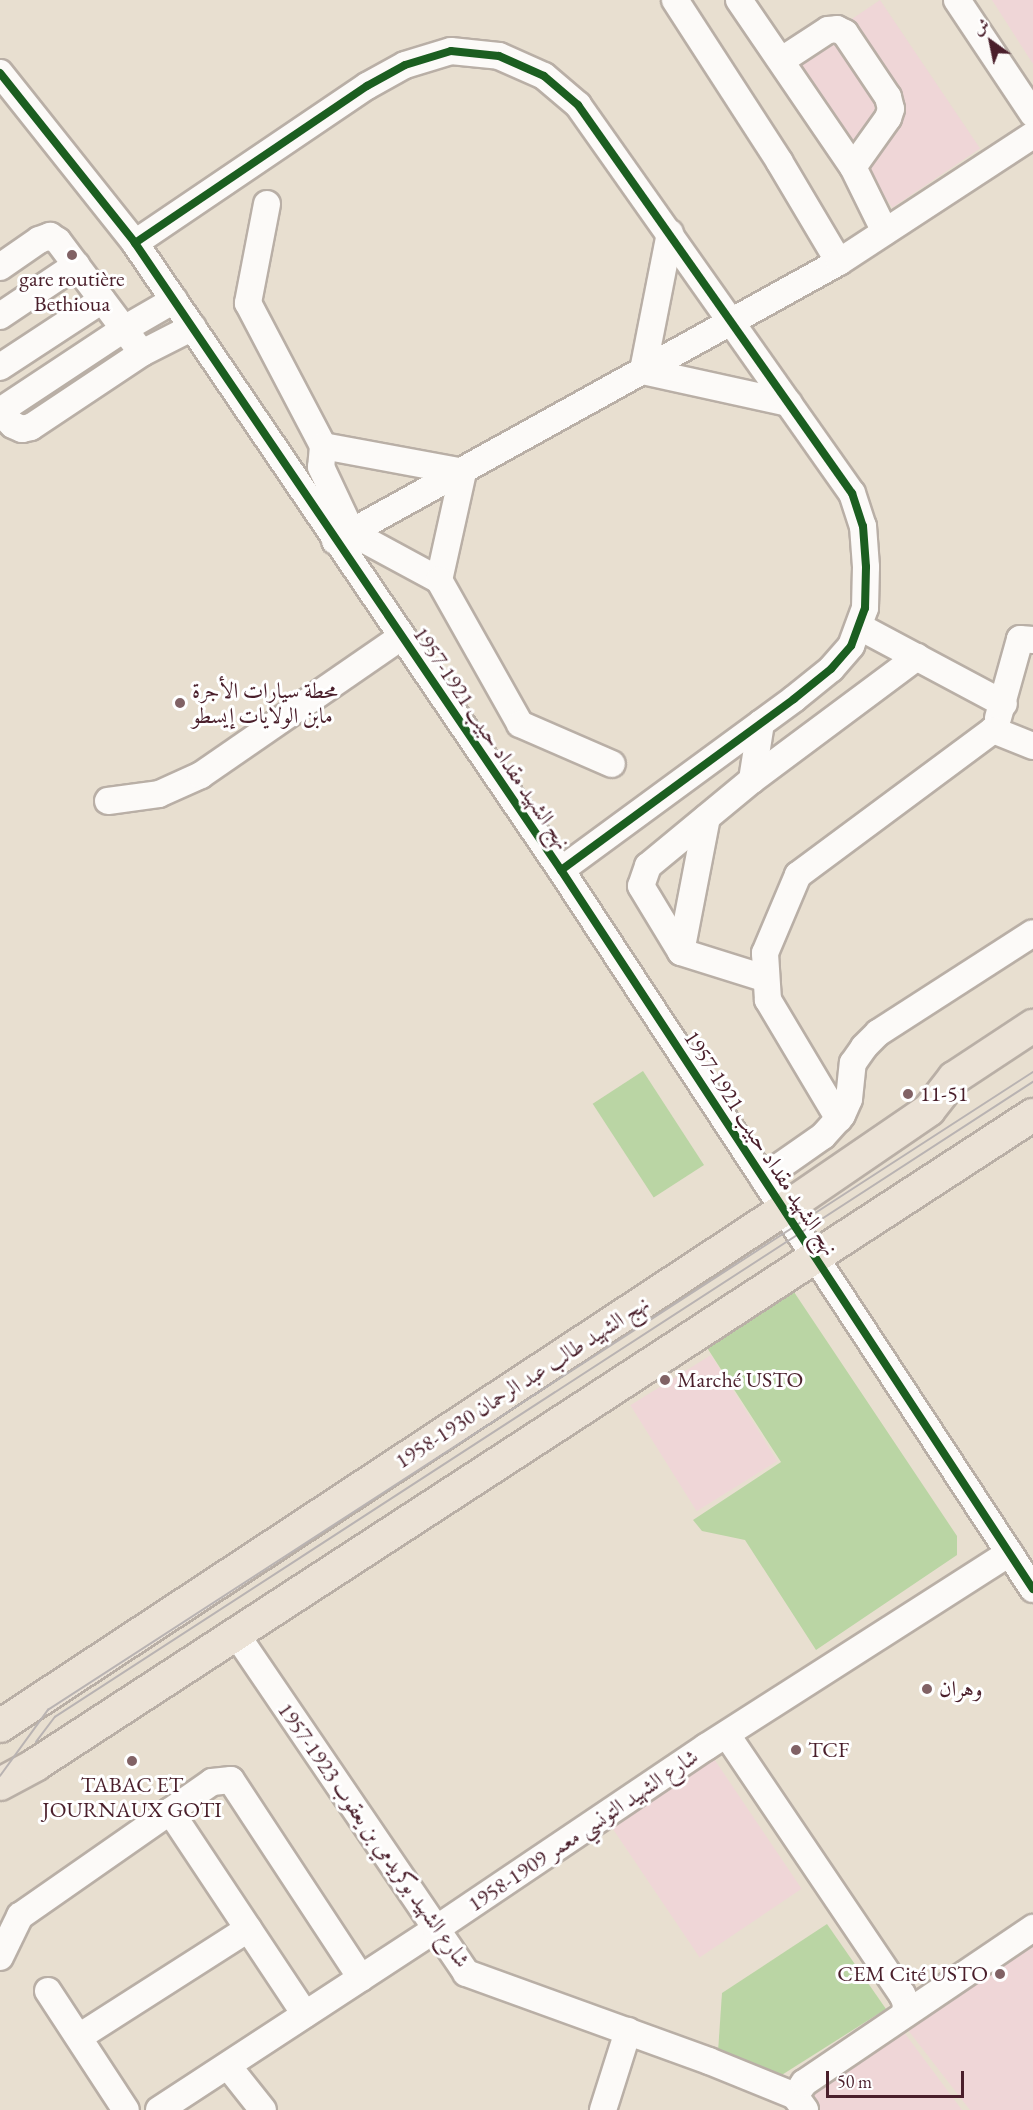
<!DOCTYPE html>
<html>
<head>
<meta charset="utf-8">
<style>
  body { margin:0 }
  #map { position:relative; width:1033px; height:2110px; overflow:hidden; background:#e8dfd0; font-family:"EB Garamond",Amiri,serif }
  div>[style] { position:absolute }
  .built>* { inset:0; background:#efd6d7; transform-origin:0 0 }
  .green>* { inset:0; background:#bad5a4; transform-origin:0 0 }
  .roads { filter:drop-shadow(2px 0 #b9afa6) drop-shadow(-2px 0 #b9afa6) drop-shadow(0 2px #b9afa6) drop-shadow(0 -2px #b9afa6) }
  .minor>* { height:26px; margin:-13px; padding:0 13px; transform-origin:13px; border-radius:13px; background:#fcfaf8 }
  .major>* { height:32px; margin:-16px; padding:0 16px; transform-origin:16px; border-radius:16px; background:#ebe2d6 }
  .tram>* { height:1.5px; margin:-0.75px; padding:0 0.75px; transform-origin:0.75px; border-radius:0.75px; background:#b9b3b2 }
  .cycleway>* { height:8px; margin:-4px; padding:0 4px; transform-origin:4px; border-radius:4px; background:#1b5e20 }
  .dots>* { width:16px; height:16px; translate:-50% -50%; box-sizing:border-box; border:3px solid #fff; border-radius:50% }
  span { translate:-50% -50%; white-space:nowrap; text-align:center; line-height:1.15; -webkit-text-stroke:6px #fff; paint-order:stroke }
  .poi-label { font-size:22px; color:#4a1f2b }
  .left { translate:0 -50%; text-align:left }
  .right { translate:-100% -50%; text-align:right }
  .street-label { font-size:22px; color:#4a1f2b }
  .north { position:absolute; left:961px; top:12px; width:60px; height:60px; -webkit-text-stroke:4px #fff; paint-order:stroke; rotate:327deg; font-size:16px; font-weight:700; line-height:24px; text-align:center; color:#4a1f2b }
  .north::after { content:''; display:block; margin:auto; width:21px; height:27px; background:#4a1f2b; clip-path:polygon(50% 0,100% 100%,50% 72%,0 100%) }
  .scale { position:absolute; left:826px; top:2071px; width:138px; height:27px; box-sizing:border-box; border:3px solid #4a1f2b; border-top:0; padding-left:8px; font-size:18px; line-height:21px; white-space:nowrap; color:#4a1f2b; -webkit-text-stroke:4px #fff; paint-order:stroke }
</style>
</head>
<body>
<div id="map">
  <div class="built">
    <div style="left:880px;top:0;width:179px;height:106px;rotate:56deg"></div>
    <div style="clip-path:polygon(992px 0,1033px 0,1033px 64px)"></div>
    <div style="left:711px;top:1355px;width:125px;height:95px;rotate:58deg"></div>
    <div style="left:706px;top:1747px;width:171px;height:123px;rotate:56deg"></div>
    <div style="clip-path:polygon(1033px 1928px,1033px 2110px,970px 2110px,901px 2021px)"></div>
    <div style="clip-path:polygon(900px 2027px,962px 2110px,812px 2110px,803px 2097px)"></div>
  </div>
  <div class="green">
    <div style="left:643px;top:1071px;width:112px;height:60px;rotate:57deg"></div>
    <div style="clip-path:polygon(790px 1286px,957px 1536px,957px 1555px,816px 1650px,745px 1540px,702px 1531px,693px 1520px,781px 1462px,704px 1343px)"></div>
    <div style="clip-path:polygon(827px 1924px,886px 2009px,777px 2078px,718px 2052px,722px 1993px)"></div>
  </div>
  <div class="roads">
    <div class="minor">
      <div style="left:675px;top:0;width:192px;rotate:57.1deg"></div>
      <div style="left:779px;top:161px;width:117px;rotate:59.3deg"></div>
      <div style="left:739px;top:0;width:202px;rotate:55.7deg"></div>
      <div style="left:853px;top:167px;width:72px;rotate:63.8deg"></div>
      <div style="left:957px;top:0;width:137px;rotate:56.3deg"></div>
      <div style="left:782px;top:60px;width:55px;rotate:-33.1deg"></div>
      <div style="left:828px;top:30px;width:9px;rotate:-6deg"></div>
      <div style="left:837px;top:29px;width:9px;rotate:27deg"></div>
      <div style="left:845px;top:33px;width:77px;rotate:56.1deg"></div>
      <div style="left:888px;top:97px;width:12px;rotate:76deg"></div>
      <div style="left:891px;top:109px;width:9px;rotate:108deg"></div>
      <div style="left:888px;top:118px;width:60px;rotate:125.5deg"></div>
      <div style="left:0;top:73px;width:217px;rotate:51.5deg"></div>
      <div style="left:135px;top:243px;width:758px;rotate:55.81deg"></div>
      <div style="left:561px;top:870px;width:860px;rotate:56.72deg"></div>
      <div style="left:267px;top:204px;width:101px;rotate:100.9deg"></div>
      <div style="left:248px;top:303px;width:161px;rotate:62.3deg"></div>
      <div style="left:323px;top:446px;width:142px;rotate:10.5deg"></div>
      <div style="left:463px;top:472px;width:111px;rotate:102.5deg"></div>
      <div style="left:670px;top:233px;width:141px;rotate:101.1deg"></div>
      <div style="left:643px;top:371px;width:149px;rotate:12.4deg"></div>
      <div style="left:135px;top:243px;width:280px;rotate:-34.1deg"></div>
      <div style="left:367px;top:86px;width:43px;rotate:-28.9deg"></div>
      <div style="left:405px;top:65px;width:48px;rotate:-16.9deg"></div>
      <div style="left:451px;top:51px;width:48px;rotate:5.9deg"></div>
      <div style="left:499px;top:56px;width:49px;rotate:24deg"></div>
      <div style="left:544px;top:76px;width:45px;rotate:40.5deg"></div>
      <div style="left:578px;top:105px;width:475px;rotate:54.8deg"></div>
      <div style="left:852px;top:493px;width:35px;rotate:72deg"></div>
      <div style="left:863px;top:526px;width:41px;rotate:85.8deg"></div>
      <div style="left:866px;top:567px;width:41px;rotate:91.4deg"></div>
      <div style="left:865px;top:608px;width:40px;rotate:110.2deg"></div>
      <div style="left:851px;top:646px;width:30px;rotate:131deg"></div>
      <div style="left:831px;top:669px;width:48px;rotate:141deg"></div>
      <div style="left:794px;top:699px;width:289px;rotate:143.7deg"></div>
      <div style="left:0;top:267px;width:47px;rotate:-34.7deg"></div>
      <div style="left:39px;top:240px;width:12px;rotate:-20deg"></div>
      <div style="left:50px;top:236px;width:9px;rotate:32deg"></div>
      <div style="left:58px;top:241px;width:140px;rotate:53.1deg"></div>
      <div style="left:0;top:316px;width:92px;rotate:-33.9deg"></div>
      <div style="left:0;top:367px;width:122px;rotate:-33.3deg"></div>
      <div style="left:0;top:411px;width:149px;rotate:-33.5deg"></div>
      <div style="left:124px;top:329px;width:58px;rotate:-30.1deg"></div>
      <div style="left:0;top:412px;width:18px;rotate:45deg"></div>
      <div style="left:13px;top:425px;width:10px;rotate:24deg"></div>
      <div style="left:22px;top:429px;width:9px;rotate:-13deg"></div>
      <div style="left:31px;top:427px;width:133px;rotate:-33.7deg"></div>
      <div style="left:142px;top:353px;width:57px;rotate:-27deg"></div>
      <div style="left:323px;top:446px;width:21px;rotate:95deg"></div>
      <div style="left:321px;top:467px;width:73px;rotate:64.8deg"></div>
      <div style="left:352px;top:533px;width:99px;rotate:28.4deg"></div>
      <div style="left:439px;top:580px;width:165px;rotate:60.6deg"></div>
      <div style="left:520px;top:724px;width:100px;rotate:23.5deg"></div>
      <div style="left:335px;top:541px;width:576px;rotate:-28.97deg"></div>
      <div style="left:839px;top:262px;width:232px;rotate:-33.2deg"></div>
      <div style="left:860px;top:627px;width:163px;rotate:28.1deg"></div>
      <div style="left:998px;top:718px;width:82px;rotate:-74.4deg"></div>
      <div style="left:1020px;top:639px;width:13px;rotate:4deg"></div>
      <div style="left:761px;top:723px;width:58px;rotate:99deg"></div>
      <div style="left:752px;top:780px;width:135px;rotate:140.4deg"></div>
      <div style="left:648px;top:866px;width:21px;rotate:109deg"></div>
      <div style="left:641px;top:886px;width:77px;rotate:58.8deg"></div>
      <div style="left:681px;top:952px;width:87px;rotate:17.4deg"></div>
      <div style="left:752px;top:780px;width:206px;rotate:-36.7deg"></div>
      <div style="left:108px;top:801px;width:51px;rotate:-7.8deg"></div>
      <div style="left:159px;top:794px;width:46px;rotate:-24.3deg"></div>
      <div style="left:201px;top:775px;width:243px;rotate:-34.6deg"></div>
      <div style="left:681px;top:952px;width:137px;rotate:-79.1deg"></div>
      <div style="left:839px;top:1119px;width:139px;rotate:-120.8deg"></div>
      <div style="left:768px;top:1000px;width:47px;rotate:-93.7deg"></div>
      <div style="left:765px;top:953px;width:85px;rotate:-67.1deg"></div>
      <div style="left:798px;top:875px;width:243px;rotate:-36.6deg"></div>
      <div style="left:993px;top:730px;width:43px;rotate:21.8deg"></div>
      <div style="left:763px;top:1178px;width:73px;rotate:-35deg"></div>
      <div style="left:823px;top:1136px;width:28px;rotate:-48deg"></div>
      <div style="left:842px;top:1115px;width:17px;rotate:-66deg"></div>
      <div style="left:849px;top:1099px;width:36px;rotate:-84deg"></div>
      <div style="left:853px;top:1063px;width:19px;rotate:-55deg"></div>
      <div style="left:864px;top:1047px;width:20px;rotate:-45deg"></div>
      <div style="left:878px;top:1033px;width:184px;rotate:-32.8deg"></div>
      <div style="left:236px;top:1634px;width:410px;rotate:55.8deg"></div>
      <div style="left:466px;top:1973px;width:258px;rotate:19.9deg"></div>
      <div style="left:709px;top:2061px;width:93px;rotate:22.1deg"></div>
      <div style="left:795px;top:2096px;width:17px;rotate:54deg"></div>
      <div style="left:727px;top:1735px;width:313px;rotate:56deg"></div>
      <div style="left:902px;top:1994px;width:10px;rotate:66deg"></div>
      <div style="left:906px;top:2003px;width:11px;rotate:95deg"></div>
      <div style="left:170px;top:1811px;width:244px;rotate:56.4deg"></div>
      <div style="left:0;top:1957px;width:46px;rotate:-64deg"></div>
      <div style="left:20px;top:1916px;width:234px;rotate:-34.9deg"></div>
      <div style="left:212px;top:1782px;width:19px;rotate:-6deg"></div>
      <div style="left:231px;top:1780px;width:237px;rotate:56.7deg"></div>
      <div style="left:48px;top:1991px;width:142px;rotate:56.8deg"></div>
      <div style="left:79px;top:2037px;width:201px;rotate:-32.6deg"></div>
      <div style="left:228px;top:2066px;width:56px;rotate:51.5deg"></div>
      <div style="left:795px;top:2096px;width:16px;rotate:-55deg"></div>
      <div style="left:804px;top:2083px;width:277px;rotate:-34.1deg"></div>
      <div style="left:159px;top:2110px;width:331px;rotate:-33.2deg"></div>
      <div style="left:436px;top:1929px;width:326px;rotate:-34deg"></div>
      <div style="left:706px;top:1747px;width:360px;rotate:-32.6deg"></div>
      <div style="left:603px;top:2110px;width:83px;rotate:-72.4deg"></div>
    </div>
    <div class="major">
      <div style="left:0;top:1726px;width:938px;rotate:-33.39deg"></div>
      <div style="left:783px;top:1210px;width:177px;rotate:-34.4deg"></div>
      <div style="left:929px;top:1110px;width:41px;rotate:-52deg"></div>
      <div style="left:954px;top:1078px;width:95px;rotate:-33.4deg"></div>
      <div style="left:0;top:1784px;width:40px;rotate:-28deg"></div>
      <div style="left:35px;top:1765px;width:1191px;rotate:-33.08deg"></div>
    </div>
  </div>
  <div class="tram">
    <div style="left:36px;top:1742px;width:31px;rotate:-53deg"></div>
    <div style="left:55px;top:1717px;width:1166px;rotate:-33deg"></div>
    <div style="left:0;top:1776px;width:82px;rotate:-54deg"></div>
    <div style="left:48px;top:1710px;width:1174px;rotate:-32.93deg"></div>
  </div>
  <div class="cycleway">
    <div style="left:0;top:73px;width:217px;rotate:51.5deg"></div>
    <div style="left:135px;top:243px;width:758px;rotate:55.81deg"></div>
    <div style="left:561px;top:870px;width:860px;rotate:56.72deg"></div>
    <div style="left:135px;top:243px;width:280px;rotate:-34.1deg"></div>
    <div style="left:367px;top:86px;width:43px;rotate:-28.9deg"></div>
    <div style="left:405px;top:65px;width:48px;rotate:-16.9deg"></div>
    <div style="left:451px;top:51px;width:48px;rotate:5.9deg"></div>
    <div style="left:499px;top:56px;width:49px;rotate:24deg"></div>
    <div style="left:544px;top:76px;width:45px;rotate:40.5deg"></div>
    <div style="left:578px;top:105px;width:475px;rotate:54.8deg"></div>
    <div style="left:852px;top:493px;width:35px;rotate:72deg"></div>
    <div style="left:863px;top:526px;width:41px;rotate:85.8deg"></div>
    <div style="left:866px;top:567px;width:41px;rotate:91.4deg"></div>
    <div style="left:865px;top:608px;width:40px;rotate:110.2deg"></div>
    <div style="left:851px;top:646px;width:30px;rotate:131deg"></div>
    <div style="left:831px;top:669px;width:48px;rotate:141deg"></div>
    <div style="left:794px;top:699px;width:289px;rotate:143.7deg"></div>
  </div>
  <div class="dots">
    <div style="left:72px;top:255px;background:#816265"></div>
    <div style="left:180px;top:703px;background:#816265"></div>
    <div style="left:908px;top:1094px;background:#816265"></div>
    <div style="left:665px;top:1380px;background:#816265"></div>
    <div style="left:927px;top:1689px;background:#816265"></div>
    <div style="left:796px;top:1750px;background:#816265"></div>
    <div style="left:132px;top:1761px;background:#816265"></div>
    <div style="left:1000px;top:1974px;background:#816265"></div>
  </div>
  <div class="poi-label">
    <span style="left:72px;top:291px">gare routière<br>Bethioua</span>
    <span class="left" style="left:192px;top:703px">محطة سيارات الأجرة<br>مابن الولايات إيسطو</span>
    <span class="left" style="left:920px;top:1094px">11-51</span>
    <span class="left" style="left:677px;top:1380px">Marché USTO</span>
    <span class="left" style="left:939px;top:1689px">وهران</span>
    <span class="left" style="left:808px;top:1750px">TCF</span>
    <span style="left:132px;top:1797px">TABAC ET<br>JOURNAUX GOTI</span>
    <span class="right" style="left:988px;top:1974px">CEM Cité USTO</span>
  </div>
  <div class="street-label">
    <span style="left:492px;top:738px;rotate:56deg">نهج الشهيد مقداد حبيب 1921-1957</span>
    <span style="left:761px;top:1143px;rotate:57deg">نهج الشهيد مقداد حبيب 1921-1957</span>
    <span style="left:522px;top:1382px;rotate:-33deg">نهج الشهيد طالب عبد الرحمان 1930-1958</span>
    <span style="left:583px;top:1830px;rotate:-34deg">شارع الشهيد التونسي معمر 1909-1958</span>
    <span style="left:374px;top:1835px;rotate:55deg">شارع الشهيد بوكريدمي بن يعقوب 1923-1957</span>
  </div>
  <div class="north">ش</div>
  <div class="scale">50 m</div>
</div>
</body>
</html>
